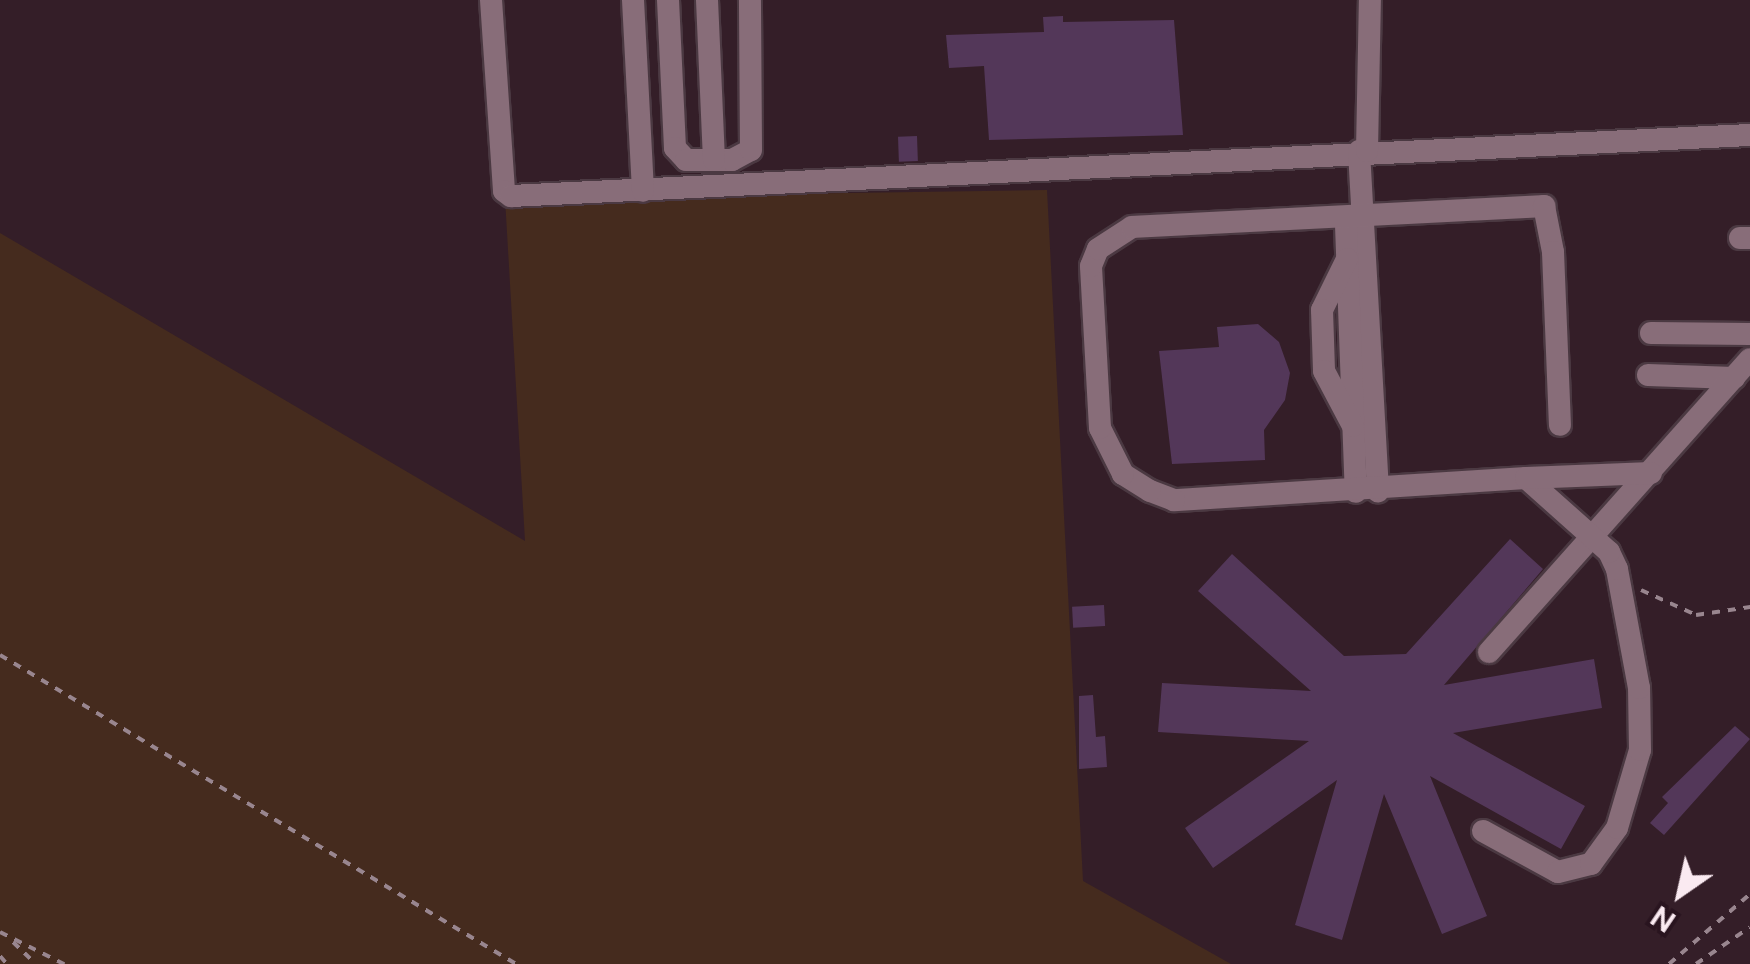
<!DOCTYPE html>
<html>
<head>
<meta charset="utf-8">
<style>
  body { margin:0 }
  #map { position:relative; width:1750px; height:964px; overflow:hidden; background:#341e28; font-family:"Public Sans",sans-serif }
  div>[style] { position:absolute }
  .green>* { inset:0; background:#452b1e }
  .building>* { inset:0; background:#533759; transform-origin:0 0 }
  .path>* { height:4px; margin-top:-2px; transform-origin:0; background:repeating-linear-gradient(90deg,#99868f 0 8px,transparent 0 16px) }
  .roads { filter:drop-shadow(2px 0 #4b3942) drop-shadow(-2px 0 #4b3942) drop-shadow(0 2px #4b3942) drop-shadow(0 -2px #4b3942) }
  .minor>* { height:22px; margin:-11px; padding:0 11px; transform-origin:11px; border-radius:11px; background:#886d79 }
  span { translate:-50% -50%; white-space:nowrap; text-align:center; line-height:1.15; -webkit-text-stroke:10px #29141f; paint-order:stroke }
  .north { position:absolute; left:1630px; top:844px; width:100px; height:100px; -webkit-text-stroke:8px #29141f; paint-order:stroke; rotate:214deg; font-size:28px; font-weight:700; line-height:40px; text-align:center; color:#faeaf1 }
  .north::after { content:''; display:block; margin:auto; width:35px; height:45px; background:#faeaf1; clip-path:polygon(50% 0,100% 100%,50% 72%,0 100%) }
</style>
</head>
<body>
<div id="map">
  <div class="green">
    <div style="clip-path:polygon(1047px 190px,1083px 881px,1231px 964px,0 964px,0 233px,525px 541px,505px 198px)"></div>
  </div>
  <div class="building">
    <div style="clip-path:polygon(1063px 16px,1063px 22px,1174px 20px,1183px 135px,989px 140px,984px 66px,949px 68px,946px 35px,1044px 32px,1043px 17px)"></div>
    <div style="left:917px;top:136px;width:25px;height:19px;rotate:88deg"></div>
    <div style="clip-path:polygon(1258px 324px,1279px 342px,1290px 373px,1285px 400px,1264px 430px,1265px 460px,1172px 464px,1159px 351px,1219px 347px,1217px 327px)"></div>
    <div style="clip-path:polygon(1510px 539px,1543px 569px,1444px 685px,1594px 659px,1602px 708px,1453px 733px,1585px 806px,1561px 849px,1430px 776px,1487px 916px,1442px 934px,1384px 794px,1342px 940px,1295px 925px,1337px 780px,1213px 868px,1185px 828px,1309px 741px,1158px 732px,1162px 683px,1311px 691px,1198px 591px,1232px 554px,1344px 656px,1406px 654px)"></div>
    <div style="left:1104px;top:605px;width:21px;height:32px;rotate:87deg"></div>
    <div style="clip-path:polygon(1093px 695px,1096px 737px,1105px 736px,1107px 767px,1079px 769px,1079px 696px)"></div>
    <div style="clip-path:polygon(1735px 726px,1750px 739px,1664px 835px,1650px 823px,1668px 803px,1662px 797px)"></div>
  </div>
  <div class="path">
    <div style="left:1641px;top:590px;width:60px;rotate:24.4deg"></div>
    <div style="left:1696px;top:615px;width:55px;rotate:-8.4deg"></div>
    <div style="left:0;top:655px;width:601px;rotate:30.91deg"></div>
    <div style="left:0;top:932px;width:72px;rotate:26.6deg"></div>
    <div style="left:13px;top:942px;width:32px;rotate:44deg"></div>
    <div style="left:0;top:956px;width:11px;rotate:49deg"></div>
    <div style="left:1669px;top:964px;width:107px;rotate:-40.8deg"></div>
    <div style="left:1696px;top:964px;width:65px;rotate:-34.4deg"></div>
  </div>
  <div class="roads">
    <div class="minor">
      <div style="left:491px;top:0;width:191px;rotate:86.1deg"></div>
      <div style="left:504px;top:191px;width:9px;rotate:36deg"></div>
      <div style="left:511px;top:196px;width:1241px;rotate:-2.82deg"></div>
      <div style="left:633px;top:0;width:191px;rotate:87deg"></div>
      <div style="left:668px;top:0;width:148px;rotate:87.3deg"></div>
      <div style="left:675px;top:148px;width:16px;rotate:47deg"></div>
      <div style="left:686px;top:160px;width:46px"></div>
      <div style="left:732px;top:160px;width:21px;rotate:-28deg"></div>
      <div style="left:751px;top:150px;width:150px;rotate:-90.4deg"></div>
      <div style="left:707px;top:0;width:160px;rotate:87.5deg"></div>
      <div style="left:1359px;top:151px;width:341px;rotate:86.8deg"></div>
      <div style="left:1367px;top:151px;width:151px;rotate:-88.9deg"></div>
      <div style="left:1346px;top:225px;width:267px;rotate:87.9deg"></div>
      <div style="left:1740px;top:238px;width:10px"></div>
      <div style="left:1347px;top:259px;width:57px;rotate:116.1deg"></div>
      <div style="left:1322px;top:310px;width:61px;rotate:88.1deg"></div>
      <div style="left:1324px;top:371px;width:62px;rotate:62.2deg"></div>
      <div style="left:1651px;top:333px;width:99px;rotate:0.6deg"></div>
      <div style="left:1648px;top:375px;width:86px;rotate:2deg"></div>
      <div style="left:1526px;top:478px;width:353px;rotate:176.4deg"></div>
      <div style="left:1174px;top:500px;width:26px;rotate:-159deg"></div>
      <div style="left:1150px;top:491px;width:32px;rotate:-148deg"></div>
      <div style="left:1123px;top:474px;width:51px;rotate:-116.6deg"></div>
      <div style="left:1100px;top:428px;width:162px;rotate:-93.2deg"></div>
      <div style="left:1091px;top:266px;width:18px;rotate:-68deg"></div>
      <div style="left:1098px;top:249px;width:40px;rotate:-32.9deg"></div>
      <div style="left:1132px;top:227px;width:413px;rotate:-2.9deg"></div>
      <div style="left:1544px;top:206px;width:47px;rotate:78.9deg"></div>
      <div style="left:1553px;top:252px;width:173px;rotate:87.7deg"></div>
      <div style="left:1489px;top:652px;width:392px;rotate:-48.3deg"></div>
      <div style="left:1483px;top:831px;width:85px;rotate:28.7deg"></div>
      <div style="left:1558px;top:872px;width:34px;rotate:-14deg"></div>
      <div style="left:1591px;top:864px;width:44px;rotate:-54.2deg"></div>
      <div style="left:1617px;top:828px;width:81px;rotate:-73.6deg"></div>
      <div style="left:1640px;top:750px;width:62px;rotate:-90.9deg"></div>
      <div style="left:1639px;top:688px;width:121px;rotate:-100.5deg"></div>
      <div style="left:1617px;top:569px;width:19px;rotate:-115deg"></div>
      <div style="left:1609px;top:552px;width:111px;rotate:-138.3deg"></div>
      <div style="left:1526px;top:478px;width:125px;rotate:-2.3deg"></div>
    </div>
  </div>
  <div class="north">N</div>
</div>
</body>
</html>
